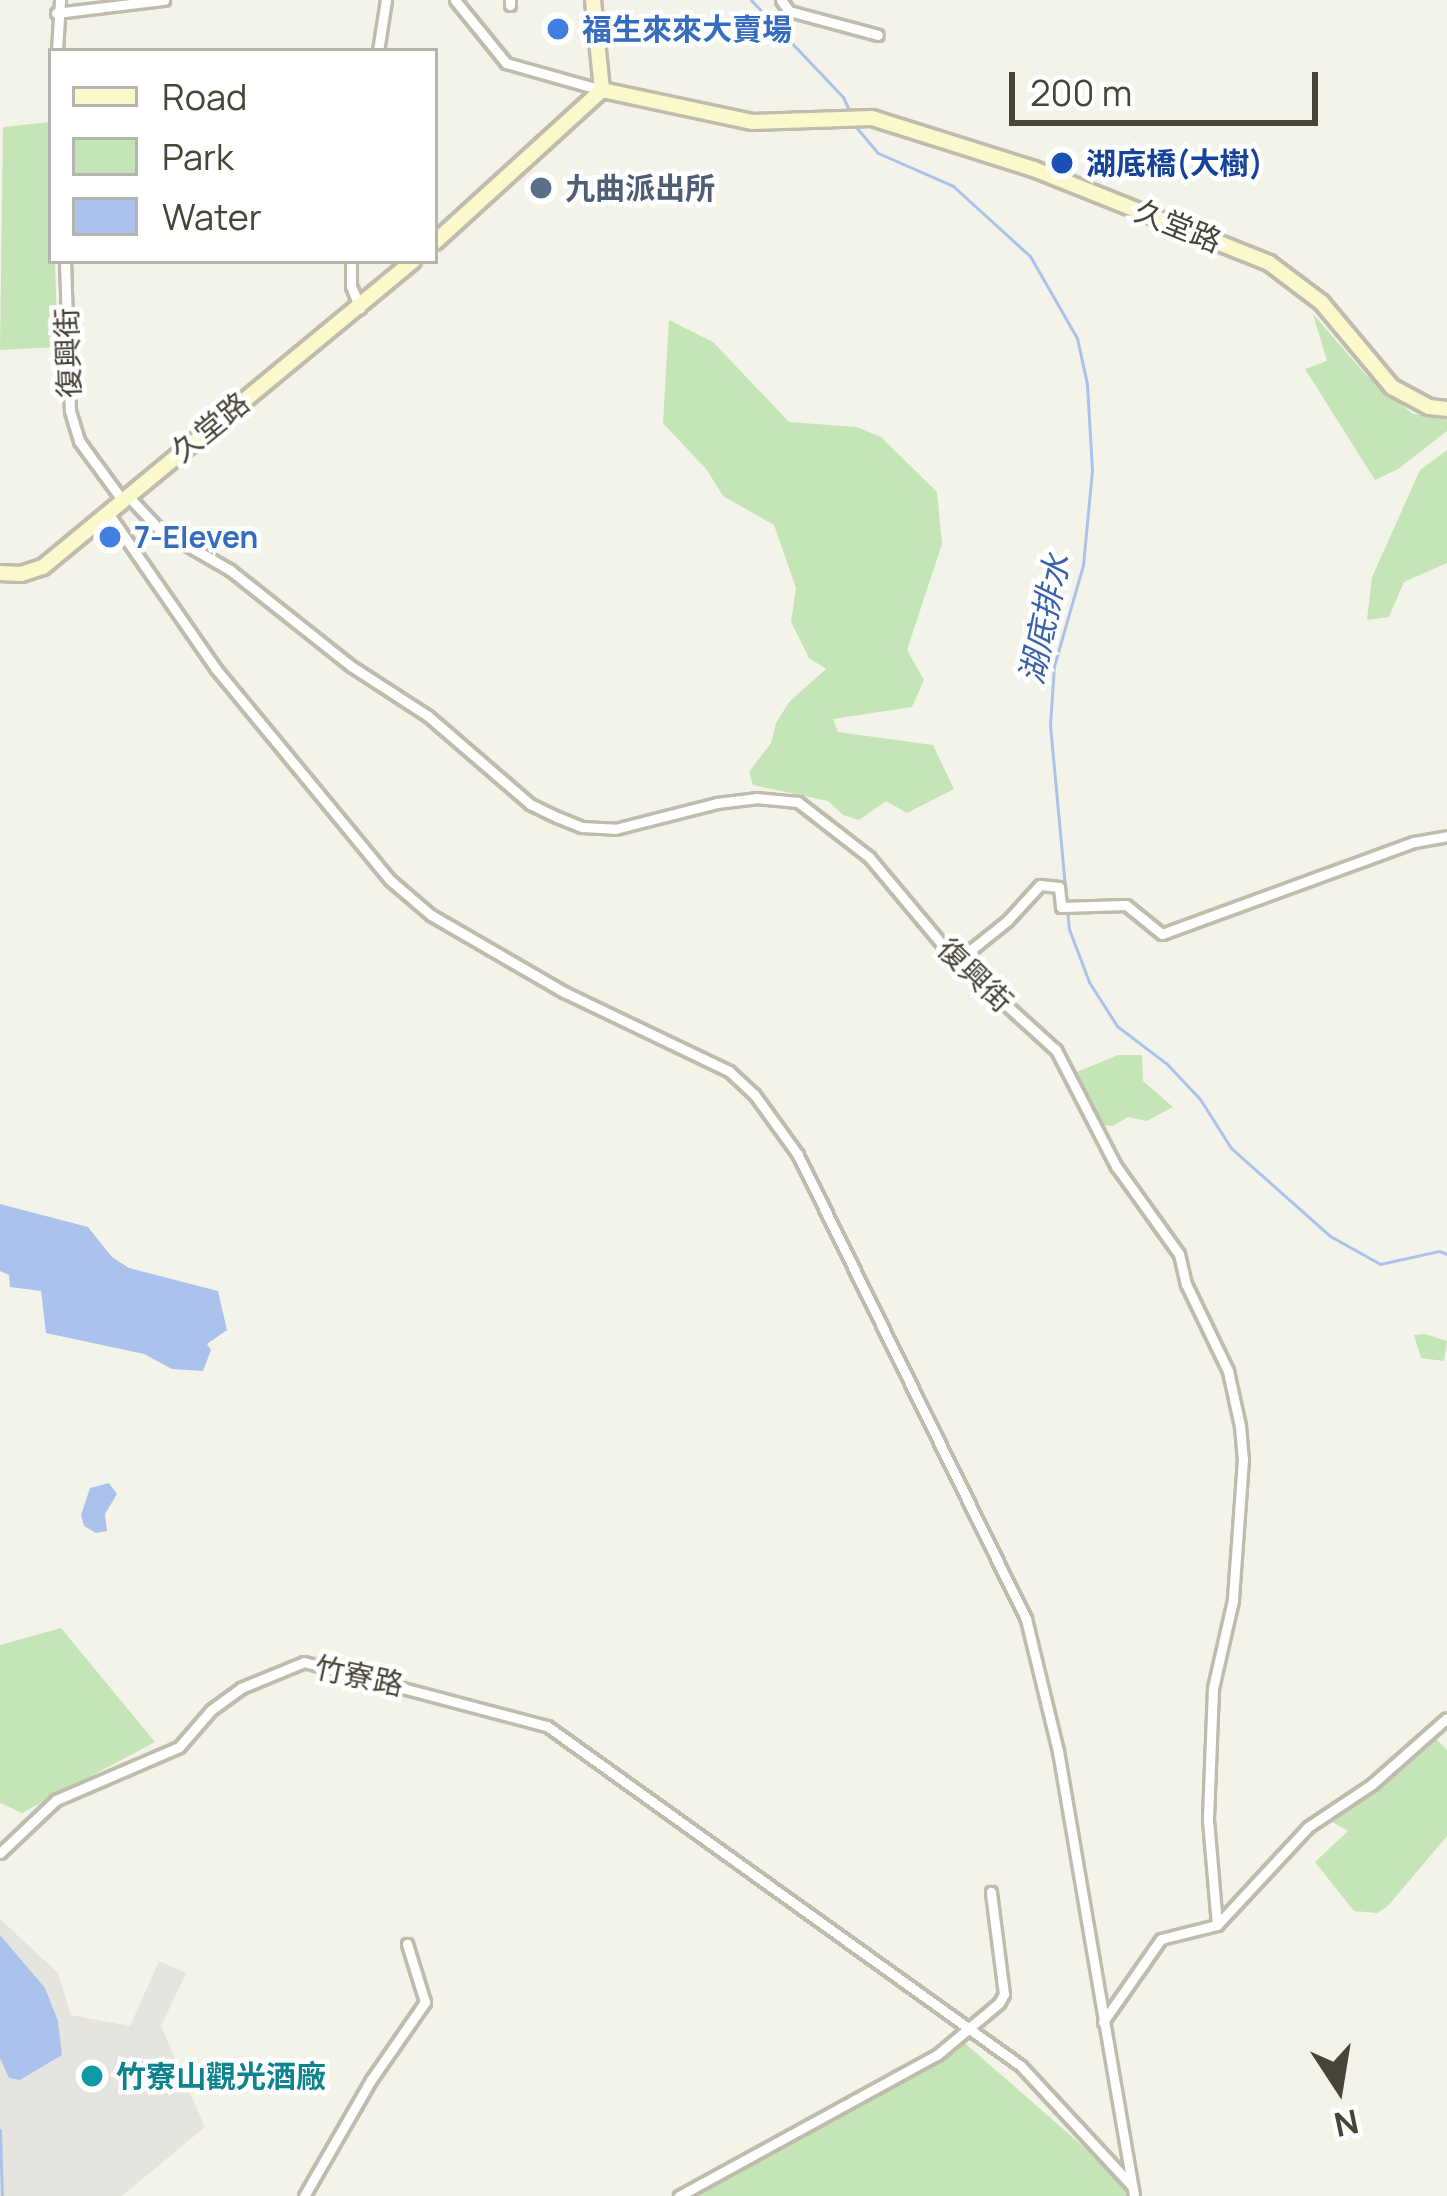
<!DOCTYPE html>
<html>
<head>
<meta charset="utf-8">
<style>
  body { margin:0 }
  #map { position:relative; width:1447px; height:2196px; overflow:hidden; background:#f4f3ea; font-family:Manrope,"Noto Sans TC",sans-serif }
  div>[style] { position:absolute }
  .industrial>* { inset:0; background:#e6e4de }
  .green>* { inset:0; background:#c6e5b6 }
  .water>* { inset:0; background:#abc3ec }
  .stream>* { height:3px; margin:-1.5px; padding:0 1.5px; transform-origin:1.5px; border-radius:1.5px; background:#abc3ec }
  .roads { filter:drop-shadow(3px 0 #bfbcad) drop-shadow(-3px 0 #bfbcad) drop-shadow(0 3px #bfbcad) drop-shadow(0 -3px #bfbcad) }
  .street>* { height:9px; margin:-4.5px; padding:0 4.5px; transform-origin:4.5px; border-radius:4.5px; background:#fff }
  .secondary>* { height:14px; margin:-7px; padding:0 7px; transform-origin:7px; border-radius:7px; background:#fbf9cc }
  .dots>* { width:33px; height:33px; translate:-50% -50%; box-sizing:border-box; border:6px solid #fff; border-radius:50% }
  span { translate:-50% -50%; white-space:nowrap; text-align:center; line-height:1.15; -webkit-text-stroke:9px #fff; paint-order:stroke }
  .shop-label { font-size:30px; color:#366cbe; font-weight:700 }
  .left { translate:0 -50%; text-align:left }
  .transit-label { font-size:30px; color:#164399; font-weight:700 }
  .service-label { font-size:30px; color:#4e5e75; font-weight:700 }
  .street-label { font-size:30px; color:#474438 }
  .culture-label { font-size:30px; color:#0d838f; font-weight:700 }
  .water-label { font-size:33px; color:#3863ac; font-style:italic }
  .legend { position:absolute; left:48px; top:48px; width:390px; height:216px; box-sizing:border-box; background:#fff; border:3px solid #b5b4af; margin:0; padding:15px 21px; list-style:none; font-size:36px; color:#474438 }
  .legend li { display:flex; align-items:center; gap:24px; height:60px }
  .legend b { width:60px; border:3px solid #b5b4af }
  .north { position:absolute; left:1279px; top:2028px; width:120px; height:120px; -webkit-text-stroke:9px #fff; paint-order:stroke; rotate:168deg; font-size:33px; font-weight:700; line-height:48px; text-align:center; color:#474438 }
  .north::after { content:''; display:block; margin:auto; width:42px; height:54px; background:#474438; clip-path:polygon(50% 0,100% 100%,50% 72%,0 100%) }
  .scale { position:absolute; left:1009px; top:72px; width:309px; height:54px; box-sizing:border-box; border:6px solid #474438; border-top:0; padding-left:15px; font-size:36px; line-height:42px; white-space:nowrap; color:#474438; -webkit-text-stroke:9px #fff; paint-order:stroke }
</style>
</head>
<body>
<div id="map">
  <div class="industrial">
    <div style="clip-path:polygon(0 1919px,58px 1973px,71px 2015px,130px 2026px,159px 1961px,186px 1973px,161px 2026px,205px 2127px,122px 2196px,0 2196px)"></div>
  </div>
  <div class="green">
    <div style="clip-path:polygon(50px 122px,58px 347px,0 350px,3px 127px)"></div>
    <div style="clip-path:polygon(1313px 314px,1367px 376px,1413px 414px,1447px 418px,1447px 431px,1398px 469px,1375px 480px,1305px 369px,1327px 361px)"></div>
    <div style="clip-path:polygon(669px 320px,713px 342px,789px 422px,857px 427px,881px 437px,937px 492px,942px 544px,907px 650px,924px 680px,912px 707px,833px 719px,838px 732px,933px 745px,954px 789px,907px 813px,886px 801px,859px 820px,843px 815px,828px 801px,753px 785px,749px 772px,771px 743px,776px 723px,789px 702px,826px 669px,809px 658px,791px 622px,796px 588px,774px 525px,723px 496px,707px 470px,663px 423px)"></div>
    <div style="clip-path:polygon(1447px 450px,1447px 563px,1404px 582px,1389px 617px,1367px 620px,1372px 577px,1420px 470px)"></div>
    <div style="clip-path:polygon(1118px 1055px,1142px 1055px,1143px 1081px,1173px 1107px,1147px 1121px,1128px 1117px,1113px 1126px,1100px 1125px,1072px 1074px)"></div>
    <div style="clip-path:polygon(1425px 1334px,1447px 1341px,1444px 1361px,1421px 1358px,1414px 1335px)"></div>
    <div style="clip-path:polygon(61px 1628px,155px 1742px,22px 1813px,0 1803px,0 1645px)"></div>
    <div style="clip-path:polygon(1430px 1733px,1447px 1750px,1447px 1836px,1387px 1907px,1377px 1913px,1354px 1911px,1315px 1862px,1348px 1831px,1322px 1816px)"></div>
    <div style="clip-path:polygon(958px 2037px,1133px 2190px,1133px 2196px,695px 2196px,872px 2083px)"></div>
  </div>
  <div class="water">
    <div style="clip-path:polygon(0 1204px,88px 1227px,112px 1257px,129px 1268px,218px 1291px,227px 1330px,207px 1344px,211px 1350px,203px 1371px,172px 1369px,144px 1354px,46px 1333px,41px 1291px,10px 1287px,9px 1275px,0 1271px)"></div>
    <div style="clip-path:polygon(109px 1483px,117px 1494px,105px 1514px,107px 1531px,96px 1533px,84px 1526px,81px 1515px,90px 1488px)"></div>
    <div style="clip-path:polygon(0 1935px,45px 1988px,58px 2021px,62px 2055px,20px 2080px,9px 2078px,0 2058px)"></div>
  </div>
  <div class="stream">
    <div style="left:751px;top:0;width:134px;rotate:46.5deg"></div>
    <div style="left:843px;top:97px;width:17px;rotate:65deg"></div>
    <div style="left:856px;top:127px;width:34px;rotate:50deg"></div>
    <div style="left:878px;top:153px;width:82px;rotate:23.7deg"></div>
    <div style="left:953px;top:186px;width:104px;rotate:42.3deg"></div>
    <div style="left:1030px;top:256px;width:95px;rotate:60.2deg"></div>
    <div style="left:1077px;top:338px;width:47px;rotate:77.7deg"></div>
    <div style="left:1087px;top:384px;width:86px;rotate:86.7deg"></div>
    <div style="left:1092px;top:470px;width:95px;rotate:95.4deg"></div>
    <div style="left:1083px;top:565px;width:105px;rotate:106deg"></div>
    <div style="left:1054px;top:666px;width:59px;rotate:93.9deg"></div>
    <div style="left:1050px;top:725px;width:205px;rotate:84.7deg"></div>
    <div style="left:1069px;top:929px;width:57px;rotate:69.3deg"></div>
    <div style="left:1089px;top:982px;width:52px;rotate:57.5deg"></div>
    <div style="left:1117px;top:1026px;width:63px;rotate:37.2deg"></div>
    <div style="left:1167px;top:1064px;width:48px;rotate:46.7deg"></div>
    <div style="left:1200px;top:1099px;width:58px;rotate:57.7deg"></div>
    <div style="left:1231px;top:1148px;width:132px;rotate:41.6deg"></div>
    <div style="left:1330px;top:1236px;width:57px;rotate:29.2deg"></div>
    <div style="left:1380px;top:1264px;width:60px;rotate:-12.4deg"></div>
    <div style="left:1439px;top:1251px;width:9px;rotate:21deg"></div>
    <div style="left:0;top:2130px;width:66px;rotate:88.3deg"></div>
  </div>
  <div class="roads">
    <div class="street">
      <div style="left:455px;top:0;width:81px;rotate:51deg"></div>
      <div style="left:506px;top:63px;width:100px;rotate:15.7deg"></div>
      <div style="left:510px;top:0;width:5px;rotate:90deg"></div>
      <div style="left:781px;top:0;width:14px;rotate:54deg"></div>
      <div style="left:789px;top:11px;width:92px;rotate:15.1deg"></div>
      <div style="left:56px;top:13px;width:109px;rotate:-6.9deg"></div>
      <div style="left:57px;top:51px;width:51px;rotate:-86.6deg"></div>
      <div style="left:378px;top:51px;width:52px;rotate:-81.1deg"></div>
      <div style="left:65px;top:261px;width:150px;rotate:88.1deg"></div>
      <div style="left:70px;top:411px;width:31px;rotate:73deg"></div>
      <div style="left:79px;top:441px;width:74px;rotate:53.7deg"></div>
      <div style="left:351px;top:261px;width:25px;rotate:90deg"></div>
      <div style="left:351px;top:286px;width:24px;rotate:68deg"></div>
      <div style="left:128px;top:496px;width:45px;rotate:46.8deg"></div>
      <div style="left:159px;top:529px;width:82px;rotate:30deg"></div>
      <div style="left:230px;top:570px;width:154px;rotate:38.4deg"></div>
      <div style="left:351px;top:666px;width:92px;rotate:33deg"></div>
      <div style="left:428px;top:716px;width:135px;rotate:40.8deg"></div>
      <div style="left:530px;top:804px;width:30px;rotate:26deg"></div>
      <div style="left:557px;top:817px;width:27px;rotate:22deg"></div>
      <div style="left:582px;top:827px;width:33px;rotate:3deg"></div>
      <div style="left:615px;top:829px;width:105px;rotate:-14.3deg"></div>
      <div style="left:717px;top:803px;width:39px;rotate:-7deg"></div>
      <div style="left:756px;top:798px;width:42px;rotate:5.4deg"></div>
      <div style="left:798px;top:802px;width:90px;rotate:37.8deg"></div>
      <div style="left:869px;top:857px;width:126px;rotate:50.1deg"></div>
      <div style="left:950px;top:954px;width:143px;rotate:42.2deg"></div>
      <div style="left:1056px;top:1050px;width:131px;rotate:62.7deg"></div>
      <div style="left:1116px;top:1166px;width:108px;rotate:54.4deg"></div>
      <div style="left:1179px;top:1254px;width:31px;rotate:77deg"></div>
      <div style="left:1186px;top:1284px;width:97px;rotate:64.2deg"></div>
      <div style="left:1228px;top:1371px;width:56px;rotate:77.7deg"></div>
      <div style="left:1240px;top:1426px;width:33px;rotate:85deg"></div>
      <div style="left:1243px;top:1459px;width:141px;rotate:94.1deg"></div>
      <div style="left:1233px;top:1600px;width:90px;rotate:102.8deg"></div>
      <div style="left:1213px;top:1688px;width:132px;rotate:92.2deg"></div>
      <div style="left:1208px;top:1820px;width:105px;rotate:85.1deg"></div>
      <div style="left:108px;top:513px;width:190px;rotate:55.3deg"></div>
      <div style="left:216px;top:669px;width:273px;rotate:50.5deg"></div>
      <div style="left:390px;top:880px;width:54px;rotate:40.5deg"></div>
      <div style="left:431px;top:915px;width:154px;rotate:30.1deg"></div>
      <div style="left:564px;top:992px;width:183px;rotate:25.6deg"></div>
      <div style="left:729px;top:1071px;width:34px;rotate:43deg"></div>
      <div style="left:754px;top:1094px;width:75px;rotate:54.2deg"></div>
      <div style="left:798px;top:1155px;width:517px;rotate:63.83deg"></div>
      <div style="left:1026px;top:1619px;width:136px;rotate:76.4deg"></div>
      <div style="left:1058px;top:1751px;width:451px;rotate:80.3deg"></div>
      <div style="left:957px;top:961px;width:64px;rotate:-38.7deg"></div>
      <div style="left:1007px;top:921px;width:49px;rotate:-47.5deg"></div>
      <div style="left:1040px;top:885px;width:19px;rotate:6deg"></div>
      <div style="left:1059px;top:887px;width:20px;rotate:84deg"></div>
      <div style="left:1061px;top:907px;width:65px;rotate:-1.8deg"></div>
      <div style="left:1126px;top:905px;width:46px;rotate:38.9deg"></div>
      <div style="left:1162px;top:934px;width:268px;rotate:-20.1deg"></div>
      <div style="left:1414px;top:842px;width:34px;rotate:-10deg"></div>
      <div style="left:0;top:1853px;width:77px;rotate:-43.4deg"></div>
      <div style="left:56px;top:1800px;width:134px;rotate:-23.3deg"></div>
      <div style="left:179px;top:1747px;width:49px;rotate:-49.1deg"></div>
      <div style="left:211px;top:1710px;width:37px;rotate:-36deg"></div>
      <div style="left:241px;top:1688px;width:68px;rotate:-22.4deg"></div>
      <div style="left:304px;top:1662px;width:251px;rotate:14.8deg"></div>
      <div style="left:547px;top:1726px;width:583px;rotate:35.65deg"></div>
      <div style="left:1021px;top:2066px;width:163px;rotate:47.2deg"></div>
      <div style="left:1103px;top:2022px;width:101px;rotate:-55.1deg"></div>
      <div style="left:1161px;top:1939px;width:58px;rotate:-14deg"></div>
      <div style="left:1217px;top:1925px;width:134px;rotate:-47.1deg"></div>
      <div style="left:1308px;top:1827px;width:76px;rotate:-33.7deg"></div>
      <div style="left:1371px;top:1785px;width:101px;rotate:-41.4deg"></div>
      <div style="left:304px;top:2196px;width:134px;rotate:-60deg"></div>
      <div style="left:371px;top:2080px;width:95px;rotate:-55.3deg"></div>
      <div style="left:425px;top:2002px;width:61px;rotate:-107.2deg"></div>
      <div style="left:679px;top:2196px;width:294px;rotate:-28.7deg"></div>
      <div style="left:937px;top:2055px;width:81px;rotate:-40deg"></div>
      <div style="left:999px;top:2003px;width:10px;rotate:-61deg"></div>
      <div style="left:1004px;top:1994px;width:103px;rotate:-97.3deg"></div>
    </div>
    <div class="secondary">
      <div style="left:593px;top:0;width:90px;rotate:84.3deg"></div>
      <div style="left:602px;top:90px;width:153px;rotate:12deg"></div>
      <div style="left:752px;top:122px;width:120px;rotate:-1.9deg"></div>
      <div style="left:872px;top:118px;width:170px;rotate:17.5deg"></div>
      <div style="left:1034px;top:169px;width:253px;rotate:21.8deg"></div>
      <div style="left:1269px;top:263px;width:65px;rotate:36.9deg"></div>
      <div style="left:1321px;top:302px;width:111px;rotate:50.1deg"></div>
      <div style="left:1392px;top:387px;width:42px;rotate:28.4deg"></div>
      <div style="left:1429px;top:407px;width:18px;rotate:6deg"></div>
      <div style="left:435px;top:242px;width:226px;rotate:-42.3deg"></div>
      <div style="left:0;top:573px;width:21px;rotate:3deg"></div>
      <div style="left:21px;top:574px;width:23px;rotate:-18deg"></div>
      <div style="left:43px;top:567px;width:480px;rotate:-39.6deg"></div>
    </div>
  </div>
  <div class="dots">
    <div style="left:558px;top:29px;background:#3f7fe0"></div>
    <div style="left:1062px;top:163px;background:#1a4fb4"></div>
    <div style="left:541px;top:188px;background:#5c6f8a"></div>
    <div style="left:110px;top:537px;background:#3f7fe0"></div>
    <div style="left:92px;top:2076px;background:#0f9aa8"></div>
  </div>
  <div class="shop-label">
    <span class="left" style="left:582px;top:29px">福生來來大賣場</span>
    <span class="left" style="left:134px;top:537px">7-Eleven</span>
  </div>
  <div class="transit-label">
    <span class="left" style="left:1086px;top:163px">湖底橋(大樹)</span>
  </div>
  <div class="service-label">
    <span class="left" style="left:565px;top:188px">九曲派出所</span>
  </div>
  <div class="street-label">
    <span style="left:1178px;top:226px;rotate:22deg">久堂路</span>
    <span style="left:68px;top:353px;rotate:-92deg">復興街</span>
    <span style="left:210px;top:427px;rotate:-39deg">久堂路</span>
    <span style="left:975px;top:975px;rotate:44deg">復興街</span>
    <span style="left:359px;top:1676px;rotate:12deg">竹寮路</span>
  </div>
  <div class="culture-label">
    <span class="left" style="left:116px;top:2076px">竹寮山觀光酒廠</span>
  </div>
  <div class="water-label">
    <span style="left:1044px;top:619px;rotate:-78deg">湖底排水</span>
  </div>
  <ul class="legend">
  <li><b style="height:15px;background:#fbf9cc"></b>Road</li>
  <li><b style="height:33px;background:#c6e5b6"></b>Park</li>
  <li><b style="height:33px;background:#abc3ec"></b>Water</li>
  </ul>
  <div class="north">N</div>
  <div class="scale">200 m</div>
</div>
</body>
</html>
